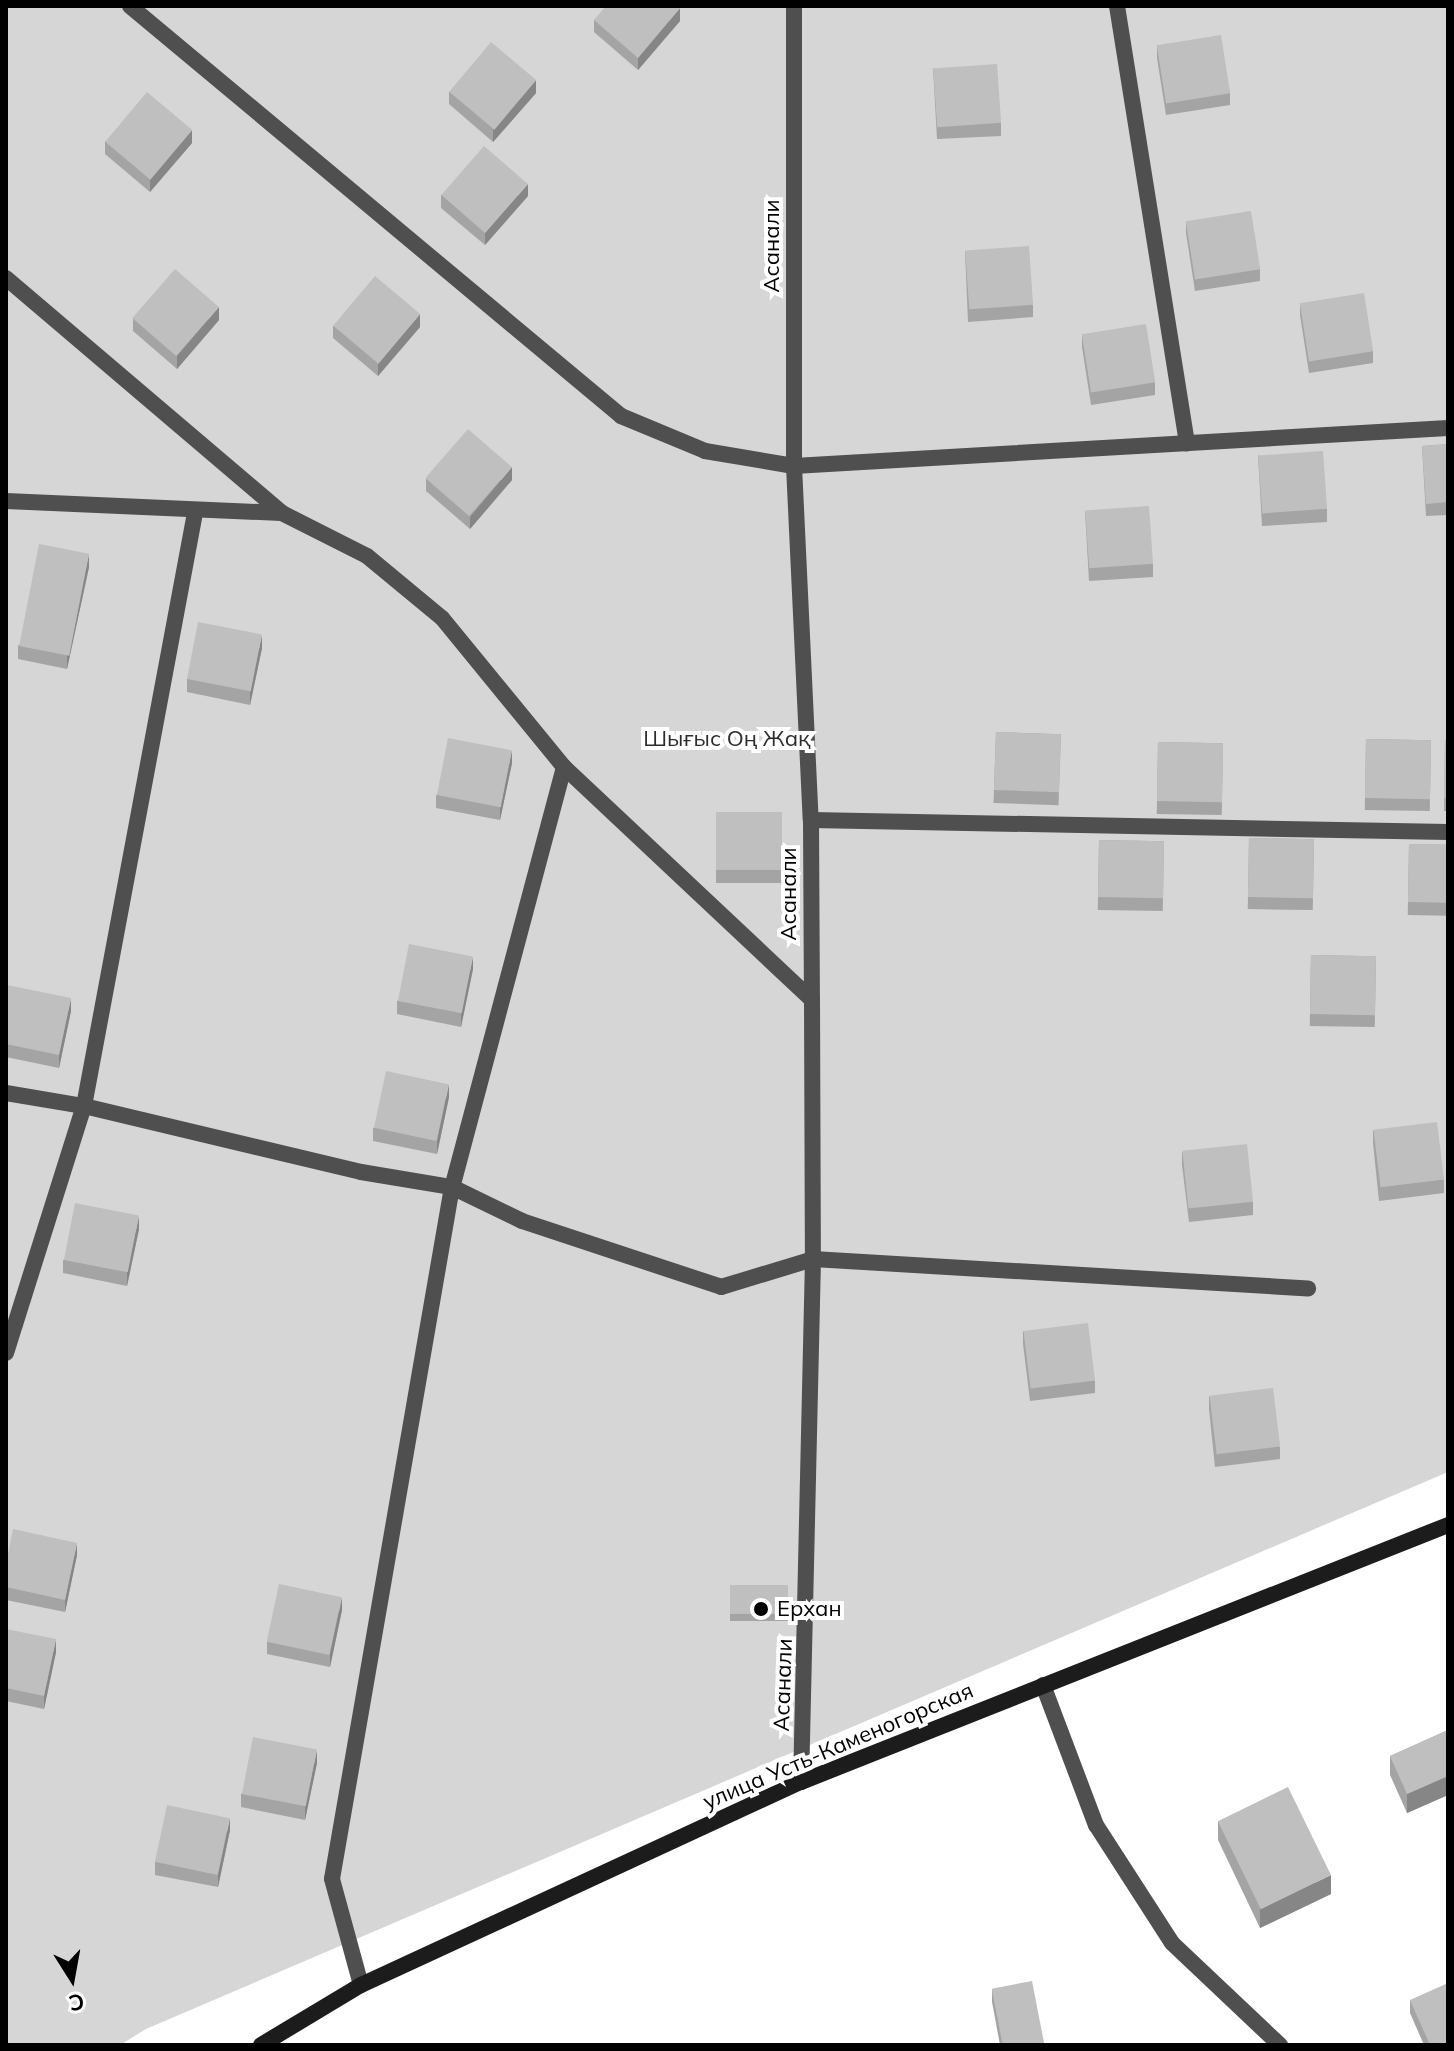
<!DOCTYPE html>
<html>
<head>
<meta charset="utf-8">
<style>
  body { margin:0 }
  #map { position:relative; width:1454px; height:2051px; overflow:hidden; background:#fff; font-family:Mulish,sans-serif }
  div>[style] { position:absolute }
  .green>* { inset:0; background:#d6d6d6 }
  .lane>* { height:16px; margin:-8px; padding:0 8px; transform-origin:8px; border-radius:8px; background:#4f4f4f }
  .street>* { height:16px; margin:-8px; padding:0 8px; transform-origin:8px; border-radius:8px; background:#4f4f4f }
  .secondary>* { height:16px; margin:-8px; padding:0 8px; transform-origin:8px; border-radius:8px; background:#1c1c1c }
  .wall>* { inset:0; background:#a4a4a4; transform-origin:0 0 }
  .shaded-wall>* { inset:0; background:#868686 }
  .building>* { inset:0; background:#bfbfbf; transform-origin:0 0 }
  .dots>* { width:22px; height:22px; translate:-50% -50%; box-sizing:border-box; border:4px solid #fff; border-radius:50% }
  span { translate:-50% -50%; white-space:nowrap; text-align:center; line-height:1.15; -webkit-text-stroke:8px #fff; paint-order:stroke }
  .street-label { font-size:22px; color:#000 }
  .park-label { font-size:22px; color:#2d2d2d }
  .poi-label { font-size:22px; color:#000 }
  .left { translate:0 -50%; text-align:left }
  .frame { position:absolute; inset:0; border:8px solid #000; pointer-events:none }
  .north { position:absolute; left:32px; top:1939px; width:80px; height:80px; -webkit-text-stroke:6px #fff; paint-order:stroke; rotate:169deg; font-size:22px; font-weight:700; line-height:32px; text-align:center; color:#000 }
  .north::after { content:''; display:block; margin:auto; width:28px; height:36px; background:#000; clip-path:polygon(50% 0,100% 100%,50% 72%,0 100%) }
</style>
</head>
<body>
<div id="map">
  <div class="green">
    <div style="clip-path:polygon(6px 6px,1448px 6px,1448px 1472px,146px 2029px,120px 2045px,6px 2045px)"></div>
  </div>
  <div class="lane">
    <div style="left:130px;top:6px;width:640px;rotate:39.86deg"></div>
    <div style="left:621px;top:416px;width:91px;rotate:22.6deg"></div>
    <div style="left:705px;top:451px;width:90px;rotate:9.6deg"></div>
    <div style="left:794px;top:466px;width:655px;rotate:-3.33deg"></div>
    <div style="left:1117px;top:6px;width:443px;rotate:80.9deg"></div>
    <div style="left:6px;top:278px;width:362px;rotate:40.4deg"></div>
    <div style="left:6px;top:501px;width:276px;rotate:2.5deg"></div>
    <div style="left:282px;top:513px;width:95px;rotate:26.8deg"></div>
    <div style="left:367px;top:556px;width:97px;rotate:39.6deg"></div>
    <div style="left:442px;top:618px;width:193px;rotate:50.7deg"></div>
    <div style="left:564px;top:767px;width:435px;rotate:104.9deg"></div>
    <div style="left:452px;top:1187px;width:702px;rotate:99.84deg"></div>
    <div style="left:332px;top:1879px;width:110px;rotate:74.7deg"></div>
    <div style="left:564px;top:767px;width:340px;rotate:43.2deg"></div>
    <div style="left:811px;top:820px;width:637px;rotate:1.08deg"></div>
    <div style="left:6px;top:1093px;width:79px;rotate:9.5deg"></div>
    <div style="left:84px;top:1106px;width:285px;rotate:13.4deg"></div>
    <div style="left:361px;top:1172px;width:92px;rotate:9.4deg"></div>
    <div style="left:452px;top:1187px;width:78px;rotate:25.9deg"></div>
    <div style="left:522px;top:1221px;width:210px;rotate:18.3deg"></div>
    <div style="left:721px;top:1287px;width:96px;rotate:-16.9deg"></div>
    <div style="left:813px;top:1259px;width:496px;rotate:3.4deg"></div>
    <div style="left:6px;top:1353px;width:259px;rotate:-72.5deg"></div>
    <div style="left:84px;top:1106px;width:603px;rotate:-79.4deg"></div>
    <div style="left:1043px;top:1685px;width:150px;rotate:69.3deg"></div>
    <div style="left:1096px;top:1825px;width:140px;rotate:57.2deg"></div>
    <div style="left:1172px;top:1943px;width:149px;rotate:43.4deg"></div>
  </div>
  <div class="street">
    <div style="left:794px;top:6px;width:460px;rotate:90deg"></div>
    <div style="left:794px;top:466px;width:354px;rotate:87.3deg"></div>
    <div style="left:811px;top:820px;width:180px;rotate:89.7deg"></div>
    <div style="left:812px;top:1000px;width:259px;rotate:89.8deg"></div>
    <div style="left:813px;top:1259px;width:523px;rotate:91.31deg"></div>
  </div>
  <div class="secondary">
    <div style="left:261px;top:2045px;width:117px;rotate:-31deg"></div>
    <div style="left:361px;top:1985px;width:485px;rotate:-24.8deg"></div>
    <div style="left:801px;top:1782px;width:696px;rotate:-21.66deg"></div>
  </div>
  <div class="wall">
    <div style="clip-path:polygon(594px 20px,680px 21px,638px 70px,594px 32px)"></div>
    <div style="clip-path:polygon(1157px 45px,1230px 93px,1230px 105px,1166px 115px,1157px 58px)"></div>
    <div style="clip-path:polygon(933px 68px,1001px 123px,1001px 136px,937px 139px)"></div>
    <div style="clip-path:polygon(449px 92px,536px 93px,493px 142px,449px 104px)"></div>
    <div style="clip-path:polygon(105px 141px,192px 143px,150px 192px,105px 154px)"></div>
    <div style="clip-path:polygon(441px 195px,528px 196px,485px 245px,441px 208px)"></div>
    <div style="clip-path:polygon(1186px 221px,1260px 269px,1260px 281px,1195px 291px,1186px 233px)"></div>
    <div style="clip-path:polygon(965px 251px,1033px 305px,1033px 317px,968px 322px)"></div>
    <div style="clip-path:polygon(1300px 303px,1373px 351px,1373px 363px,1309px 373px,1300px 315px)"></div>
    <div style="clip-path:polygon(133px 319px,219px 320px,177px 369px,133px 331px)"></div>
    <div style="clip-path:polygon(333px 326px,420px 327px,378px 376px,333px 338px)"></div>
    <div style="clip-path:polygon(1082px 334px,1155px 382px,1155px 395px,1091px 405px,1082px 347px)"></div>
    <div style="clip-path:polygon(1448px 444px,1448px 515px,1426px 516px,1422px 446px)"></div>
    <div style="clip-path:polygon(1258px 455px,1327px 509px,1327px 522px,1262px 526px)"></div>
    <div style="clip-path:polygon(426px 479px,512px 480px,470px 529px,426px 491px)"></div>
    <div style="clip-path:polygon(1085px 511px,1153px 564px,1153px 577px,1089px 581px)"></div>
    <div style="clip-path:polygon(89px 567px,67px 669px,18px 659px,18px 646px)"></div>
    <div style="clip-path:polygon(262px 648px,250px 705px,187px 692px,187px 679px)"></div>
    <div style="left:996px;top:732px;width:65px;height:71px;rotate:2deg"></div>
    <div style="left:1366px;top:739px;width:65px;height:71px;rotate:1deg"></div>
    <div style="clip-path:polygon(1445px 740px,1448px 740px,1448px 811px,1444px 811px)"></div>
    <div style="left:1158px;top:742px;width:65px;height:72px;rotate:1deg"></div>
    <div style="clip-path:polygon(512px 763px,500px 820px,436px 808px,436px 795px)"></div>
    <div style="left:782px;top:812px;width:71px;height:66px;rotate:90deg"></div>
    <div style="left:1249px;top:838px;width:65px;height:71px;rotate:1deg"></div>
    <div style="left:1099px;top:840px;width:65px;height:70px;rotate:1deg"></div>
    <div style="left:1409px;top:844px;width:39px;height:71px;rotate:1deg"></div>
    <div style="left:1311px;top:955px;width:65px;height:71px;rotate:1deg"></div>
    <div style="clip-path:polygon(473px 969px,461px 1027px,397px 1014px,397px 1001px)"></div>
    <div style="clip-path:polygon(6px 991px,71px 1011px,59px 1068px,6px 1057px)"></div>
    <div style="clip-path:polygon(449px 1097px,437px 1154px,373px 1141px,373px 1128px)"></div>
    <div style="clip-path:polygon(1373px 1130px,1444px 1180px,1444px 1193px,1379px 1201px,1373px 1143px)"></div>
    <div style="clip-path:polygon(1182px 1152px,1253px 1202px,1253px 1215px,1189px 1222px,1182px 1165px)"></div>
    <div style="clip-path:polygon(139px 1229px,127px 1286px,63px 1273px,63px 1260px)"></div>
    <div style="clip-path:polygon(1023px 1331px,1095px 1381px,1095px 1393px,1030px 1401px,1023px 1344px)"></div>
    <div style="clip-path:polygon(1209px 1396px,1280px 1447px,1280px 1459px,1215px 1467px,1209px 1409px)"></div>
    <div style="clip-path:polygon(77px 1555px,65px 1612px,6px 1600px,6px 1564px)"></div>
    <div style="left:730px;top:1585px;width:58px;height:36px"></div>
    <div style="clip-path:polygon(342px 1610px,330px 1667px,267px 1654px,267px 1642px)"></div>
    <div style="clip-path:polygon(6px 1629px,56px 1652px,44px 1709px,6px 1701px)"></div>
    <div style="clip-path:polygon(1448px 1730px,1448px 1795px,1407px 1813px,1390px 1775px,1390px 1756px)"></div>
    <div style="clip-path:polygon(317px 1763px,305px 1820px,241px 1807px,241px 1794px)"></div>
    <div style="clip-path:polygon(1218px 1821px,1331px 1894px,1260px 1928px,1218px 1840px)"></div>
    <div style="clip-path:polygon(230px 1830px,218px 1887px,155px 1875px,155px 1862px)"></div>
    <div style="clip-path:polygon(992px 1989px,1045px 2045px,1000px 2045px,992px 2002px)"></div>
    <div style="clip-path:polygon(1410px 2000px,1448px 2045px,1424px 2045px,1410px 2013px)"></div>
  </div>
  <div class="shaded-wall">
    <div style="clip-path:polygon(680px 8px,680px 21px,638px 70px,638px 58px)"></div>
    <div style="clip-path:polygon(536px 80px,536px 93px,493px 142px,493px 130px)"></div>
    <div style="clip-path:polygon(192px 130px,192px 143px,150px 192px,150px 179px)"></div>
    <div style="clip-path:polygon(528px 184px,528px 196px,485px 245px,485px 233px)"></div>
    <div style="clip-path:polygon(219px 307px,219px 320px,177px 369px,177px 356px)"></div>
    <div style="clip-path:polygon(420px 314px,420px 327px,378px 376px,378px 364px)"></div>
    <div style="clip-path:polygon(512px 467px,512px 480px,470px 529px,470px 517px)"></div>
    <div style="clip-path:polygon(89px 554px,89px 567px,67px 669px,67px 656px)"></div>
    <div style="clip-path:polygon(262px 635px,262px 648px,250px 705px,250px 692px)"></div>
    <div style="clip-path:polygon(512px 750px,512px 763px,500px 820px,500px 808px)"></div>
    <div style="clip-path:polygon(473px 957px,473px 969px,461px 1027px,461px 1014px)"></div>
    <div style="clip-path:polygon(71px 998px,71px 1011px,59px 1068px,59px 1055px)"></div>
    <div style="clip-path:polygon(449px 1084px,449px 1097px,437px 1154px,437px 1141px)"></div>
    <div style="clip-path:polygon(139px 1216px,139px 1229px,127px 1286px,127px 1273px)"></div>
    <div style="clip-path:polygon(77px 1543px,77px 1555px,65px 1612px,65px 1600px)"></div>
    <div style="clip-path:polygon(342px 1597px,342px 1610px,330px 1667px,330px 1654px)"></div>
    <div style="clip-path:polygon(56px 1639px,56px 1652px,44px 1709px,44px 1696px)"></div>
    <div style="clip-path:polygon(317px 1750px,317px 1763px,305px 1820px,305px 1807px)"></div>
    <div style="clip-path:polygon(1448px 1776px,1448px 1795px,1407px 1813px,1407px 1794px)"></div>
    <div style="clip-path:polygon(230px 1818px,230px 1830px,218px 1887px,218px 1875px)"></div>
    <div style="clip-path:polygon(1331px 1875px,1331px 1894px,1260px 1928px,1260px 1909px)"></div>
  </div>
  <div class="building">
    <div style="clip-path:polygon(606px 6px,678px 6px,680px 8px,638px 58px,594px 20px)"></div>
    <div style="left:1221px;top:35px;width:59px;height:65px;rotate:81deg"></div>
    <div style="left:491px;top:42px;width:59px;height:65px;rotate:40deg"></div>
    <div style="left:997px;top:64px;width:59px;height:64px;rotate:86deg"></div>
    <div style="left:147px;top:92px;width:59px;height:65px;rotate:40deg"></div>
    <div style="left:484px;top:146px;width:58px;height:65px;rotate:41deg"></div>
    <div style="left:1251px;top:211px;width:59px;height:66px;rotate:81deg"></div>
    <div style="left:1029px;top:246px;width:59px;height:64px;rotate:86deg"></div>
    <div style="left:175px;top:269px;width:58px;height:65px;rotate:41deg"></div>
    <div style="left:375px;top:276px;width:59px;height:65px;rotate:40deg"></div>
    <div style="left:1364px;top:293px;width:59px;height:65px;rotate:81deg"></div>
    <div style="left:1146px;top:324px;width:59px;height:65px;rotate:81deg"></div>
    <div style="left:468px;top:429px;width:58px;height:65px;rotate:41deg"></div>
    <div style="clip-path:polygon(1448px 444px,1448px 502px,1426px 504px,1422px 446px)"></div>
    <div style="left:1323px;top:451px;width:58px;height:65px;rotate:86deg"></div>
    <div style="left:1149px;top:506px;width:58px;height:64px;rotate:86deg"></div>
    <div style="left:39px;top:544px;width:51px;height:104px;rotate:11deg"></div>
    <div style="left:198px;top:622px;width:65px;height:58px;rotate:11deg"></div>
    <div style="left:996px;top:732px;width:65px;height:58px;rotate:2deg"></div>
    <div style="left:448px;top:738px;width:65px;height:58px;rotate:11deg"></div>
    <div style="left:1366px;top:739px;width:65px;height:59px;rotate:1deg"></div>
    <div style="clip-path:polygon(1445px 740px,1448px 740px,1448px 798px,1444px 798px)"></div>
    <div style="left:1158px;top:742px;width:65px;height:59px;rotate:1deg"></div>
    <div style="left:782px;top:812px;width:58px;height:66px;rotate:90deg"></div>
    <div style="left:1249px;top:838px;width:65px;height:59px;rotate:1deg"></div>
    <div style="left:1099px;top:840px;width:65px;height:57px;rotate:1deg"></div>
    <div style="left:1409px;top:844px;width:39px;height:58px;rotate:1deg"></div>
    <div style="left:409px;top:944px;width:65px;height:58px;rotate:11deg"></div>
    <div style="left:1311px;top:955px;width:65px;height:59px;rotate:1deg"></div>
    <div style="clip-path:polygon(7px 985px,71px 998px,59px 1055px,6px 1044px,6px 991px)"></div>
    <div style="left:386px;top:1071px;width:64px;height:58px;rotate:12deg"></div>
    <div style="left:1437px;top:1122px;width:58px;height:64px;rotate:83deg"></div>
    <div style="left:1247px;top:1144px;width:58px;height:65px;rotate:84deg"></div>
    <div style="left:75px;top:1203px;width:65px;height:58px;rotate:11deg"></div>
    <div style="left:1088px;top:1323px;width:58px;height:65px;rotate:83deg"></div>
    <div style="left:1273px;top:1388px;width:59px;height:64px;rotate:83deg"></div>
    <div style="clip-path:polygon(13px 1529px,77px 1543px,65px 1600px,6px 1587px,6px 1564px)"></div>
    <div style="left:279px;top:1584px;width:64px;height:59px;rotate:12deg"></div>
    <div style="left:730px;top:1585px;width:58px;height:29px"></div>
    <div style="clip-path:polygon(6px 1629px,56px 1639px,44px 1696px,6px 1688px)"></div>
    <div style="clip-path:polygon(1448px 1730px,1448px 1776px,1407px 1794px,1390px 1756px)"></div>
    <div style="left:253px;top:1737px;width:65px;height:58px;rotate:11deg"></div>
    <div style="left:1288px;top:1787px;width:98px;height:78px;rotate:64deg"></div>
    <div style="left:167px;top:1805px;width:64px;height:58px;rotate:12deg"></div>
    <div style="left:1032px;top:1981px;width:65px;height:41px;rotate:79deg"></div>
    <div style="clip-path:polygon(1448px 1983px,1448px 2045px,1430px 2045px,1410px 2000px)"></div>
  </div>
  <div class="dots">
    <div style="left:761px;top:1609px;background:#000"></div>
  </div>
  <div class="street-label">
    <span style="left:772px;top:246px;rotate:-90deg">Асанали</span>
    <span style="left:789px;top:894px;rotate:-90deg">Асанали</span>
    <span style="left:783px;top:1685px;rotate:-88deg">Асанали</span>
    <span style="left:838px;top:1746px;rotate:-23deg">улица Усть-Каменогорская</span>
  </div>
  <div class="park-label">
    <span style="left:727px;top:739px">Шығыс Оң Жақ</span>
  </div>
  <div class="poi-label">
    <span class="left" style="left:777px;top:1609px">Ерхан</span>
  </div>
  <div class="frame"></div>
  <div class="north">С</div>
</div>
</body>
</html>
